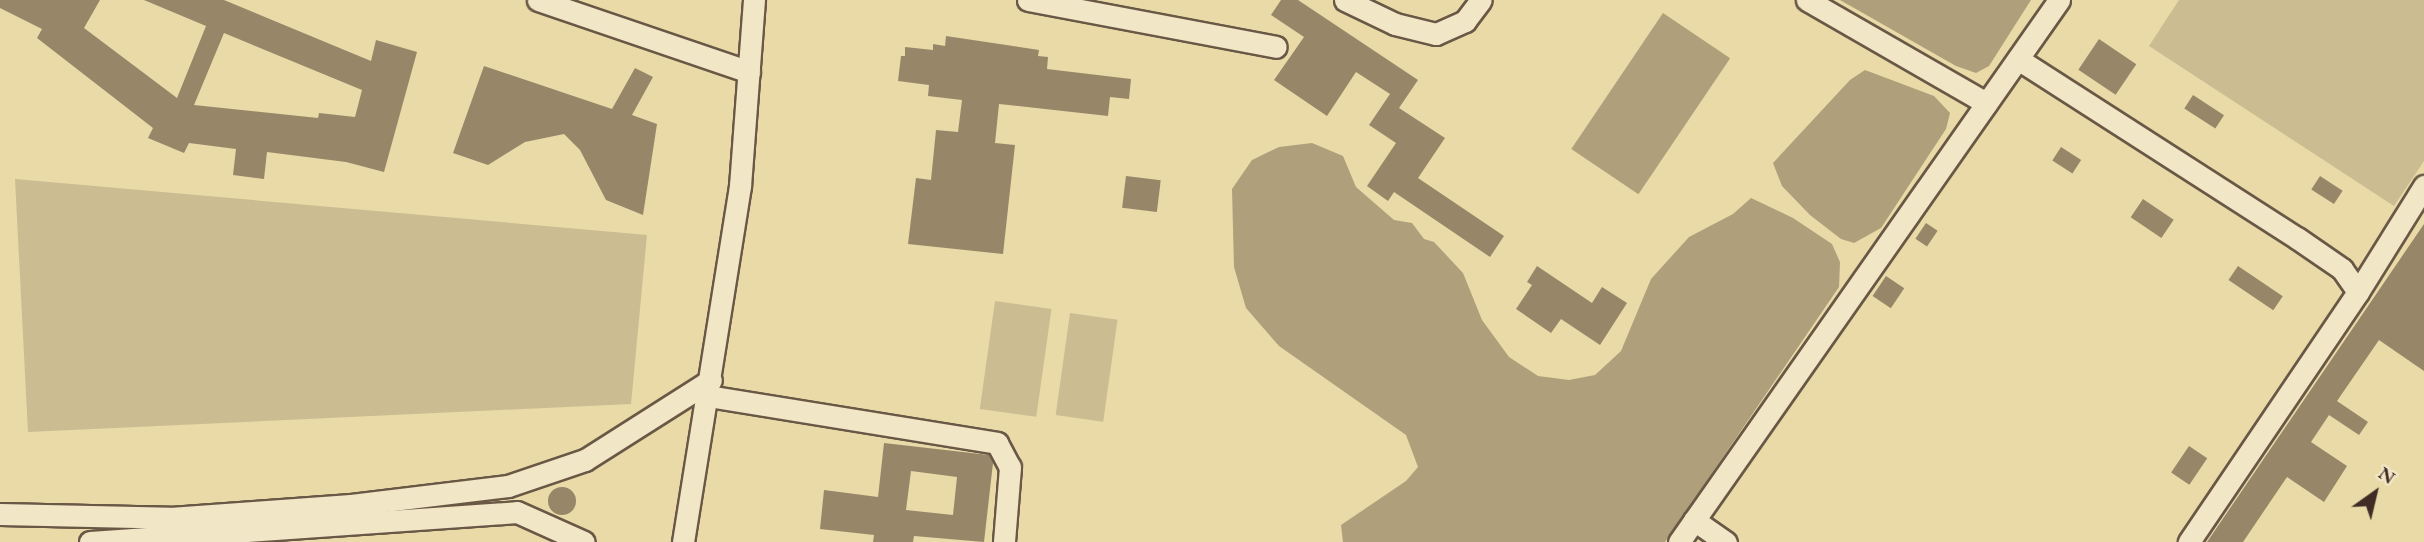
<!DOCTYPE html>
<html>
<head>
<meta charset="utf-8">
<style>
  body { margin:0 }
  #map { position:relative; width:2424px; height:542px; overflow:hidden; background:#e9daa7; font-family:"EB Garamond",serif }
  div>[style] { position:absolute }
  .green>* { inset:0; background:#ccbc91; transform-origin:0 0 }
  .water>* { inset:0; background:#b09f7b; transform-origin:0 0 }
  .building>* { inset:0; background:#988669; transform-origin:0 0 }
  .round { border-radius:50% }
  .roads { filter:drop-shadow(2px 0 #6a5846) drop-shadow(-2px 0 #6a5846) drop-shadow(0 2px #6a5846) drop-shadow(0 -2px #6a5846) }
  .minor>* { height:21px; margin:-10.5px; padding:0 10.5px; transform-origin:10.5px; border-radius:10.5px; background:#f1e7c6 }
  span { translate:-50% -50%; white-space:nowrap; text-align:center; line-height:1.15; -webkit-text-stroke:5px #f1e7c6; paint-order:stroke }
  .north { position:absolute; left:2340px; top:458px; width:70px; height:70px; -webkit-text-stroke:5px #f1e7c6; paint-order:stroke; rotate:34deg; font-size:19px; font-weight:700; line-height:28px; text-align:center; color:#402c25 }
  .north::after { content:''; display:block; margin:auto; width:24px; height:32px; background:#402c25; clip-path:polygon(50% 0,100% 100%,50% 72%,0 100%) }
</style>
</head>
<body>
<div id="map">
  <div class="green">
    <div style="clip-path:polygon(2179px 0,2424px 0,2424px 161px,2394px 206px,2149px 46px)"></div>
    <div style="clip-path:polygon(15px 179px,647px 235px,631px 404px,28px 432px)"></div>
    <div style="left:995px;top:301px;width:57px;height:109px;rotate:8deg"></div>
    <div style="left:1070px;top:313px;width:48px;height:103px;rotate:8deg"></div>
  </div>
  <div class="water">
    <div style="clip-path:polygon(1840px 0,2031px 0,1989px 66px,1976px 73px,1956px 66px)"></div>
    <div style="left:1663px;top:13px;width:81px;height:164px;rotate:34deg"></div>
    <div style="clip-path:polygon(1865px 70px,1934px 96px,1950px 113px,1946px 129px,1881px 228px,1854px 243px,1841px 239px,1810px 215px,1782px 186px,1773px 163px,1850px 80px)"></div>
    <div style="clip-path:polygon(1312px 143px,1343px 156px,1356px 187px,1394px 220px,1412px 223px,1424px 239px,1434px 242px,1463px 273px,1482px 320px,1509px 357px,1538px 376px,1569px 380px,1595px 375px,1621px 351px,1651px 279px,1689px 237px,1733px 214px,1751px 198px,1793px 218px,1832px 244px,1840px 262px,1839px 287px,1665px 542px,1343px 542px,1341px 525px,1406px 481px,1418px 467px,1406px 435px,1279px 346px,1246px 308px,1234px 267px,1232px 189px,1252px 160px,1279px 147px)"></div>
  </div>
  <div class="building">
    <div style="clip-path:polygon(evenodd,0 0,100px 0,84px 28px,177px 98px,206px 26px,144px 0,224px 0,371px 61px,376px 40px,417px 52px,384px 172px,346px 162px,267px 152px,264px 179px,233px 175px,236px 149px,189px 143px,184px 153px,148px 138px,153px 128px,37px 38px,42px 29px,0 8px,0 0,224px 33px,362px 90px,355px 117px,319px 113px,318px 118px,194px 105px,224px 33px)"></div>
    <div style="clip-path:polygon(1281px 0,1298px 0,1418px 80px,1399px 108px,1445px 138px,1418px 178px,1504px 236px,1490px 257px,1394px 192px,1388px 201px,1367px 186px,1396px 143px,1369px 125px,1390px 94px,1356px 72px,1327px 116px,1274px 80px,1304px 37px,1271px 15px)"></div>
    <div style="clip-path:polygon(946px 36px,1039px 50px,1038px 56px,1048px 57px,1047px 69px,1131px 79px,1129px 99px,1110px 97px,1108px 116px,999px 104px,995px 143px,1015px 145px,1003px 254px,908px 244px,916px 178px,931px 180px,936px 130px,958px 132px,962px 100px,928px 96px,929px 85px,898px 81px,901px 56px,905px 56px,905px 47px,933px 50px,933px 44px,945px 46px)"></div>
    <div style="left:2099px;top:39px;width:45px;height:37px;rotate:34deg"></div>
    <div style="clip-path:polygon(484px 66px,612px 109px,635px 68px,653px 77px,632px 115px,657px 124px,643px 215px,606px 200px,580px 150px,564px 134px,525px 142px,488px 165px,453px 153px)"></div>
    <div style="left:2193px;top:95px;width:37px;height:16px;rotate:33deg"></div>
    <div style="left:2061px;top:147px;width:24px;height:16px;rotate:33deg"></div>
    <div style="left:1126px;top:176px;width:35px;height:32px;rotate:7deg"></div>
    <div style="left:2320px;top:176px;width:27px;height:16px;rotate:33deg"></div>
    <div style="left:2143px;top:199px;width:37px;height:22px;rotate:34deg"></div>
    <div style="left:1926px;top:223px;width:14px;height:19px;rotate:34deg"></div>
    <div style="clip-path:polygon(2424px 224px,2424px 371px,2379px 340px,2337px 401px,2368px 422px,2359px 435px,2329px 415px,2311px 442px,2347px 466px,2324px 502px,2287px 477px,2243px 542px,2207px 542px)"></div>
    <div style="clip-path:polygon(1537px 266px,1592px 303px,1602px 287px,1627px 303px,1600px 345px,1561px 319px,1551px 333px,1516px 309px,1532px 285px,1527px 282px)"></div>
    <div style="left:2238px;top:266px;width:54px;height:17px;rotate:34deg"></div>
    <div style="left:1886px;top:276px;width:22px;height:24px;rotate:34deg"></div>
    <div style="clip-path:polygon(evenodd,884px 443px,989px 455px,993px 463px,984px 542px,914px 536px,913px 542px,873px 542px,874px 535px,820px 529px,824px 490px,878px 497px,884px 443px,911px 471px,957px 477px,953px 515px,906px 510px,911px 471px)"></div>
    <div style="left:2189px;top:446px;width:22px;height:32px;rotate:34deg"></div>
    <div class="round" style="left:548px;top:487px;width:28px;height:28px"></div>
  </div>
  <div class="roads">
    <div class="minor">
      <div style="left:538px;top:0;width:223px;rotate:18.8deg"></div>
      <div style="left:1028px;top:0;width:252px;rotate:10.7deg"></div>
      <div style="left:1345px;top:0;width:55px;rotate:25.6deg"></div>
      <div style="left:1395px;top:24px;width:42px;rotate:13.7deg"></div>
      <div style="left:1436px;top:34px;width:32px;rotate:-24deg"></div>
      <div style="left:1465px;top:21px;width:26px;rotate:-53deg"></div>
      <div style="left:1807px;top:0;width:207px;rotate:29.9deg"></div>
      <div style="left:2018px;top:59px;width:331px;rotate:32.7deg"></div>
      <div style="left:2297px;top:238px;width:55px;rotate:34.6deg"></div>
      <div style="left:2342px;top:269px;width:28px;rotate:55deg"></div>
      <div style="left:2358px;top:292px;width:302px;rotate:124.1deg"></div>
      <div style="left:2358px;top:292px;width:125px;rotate:-58.1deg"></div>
      <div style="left:708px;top:396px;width:293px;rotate:9.2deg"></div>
      <div style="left:997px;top:443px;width:27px;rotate:62deg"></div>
      <div style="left:1010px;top:467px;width:75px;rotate:94.6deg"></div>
      <div style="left:0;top:514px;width:170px;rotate:1.3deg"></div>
      <div style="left:170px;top:518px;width:181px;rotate:-4.1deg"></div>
      <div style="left:351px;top:505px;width:158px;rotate:-6.9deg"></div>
      <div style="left:508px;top:486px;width:81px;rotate:-18.7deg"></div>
      <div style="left:585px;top:460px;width:149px;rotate:-32.4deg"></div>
      <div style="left:1694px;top:520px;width:39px;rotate:35deg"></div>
      <div style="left:90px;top:542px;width:428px;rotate:-4deg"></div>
      <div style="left:517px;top:512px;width:73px;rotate:24.1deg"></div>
      <div style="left:683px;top:542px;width:361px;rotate:-80.9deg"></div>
      <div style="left:740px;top:186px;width:187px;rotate:-85.7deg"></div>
      <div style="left:1679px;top:542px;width:662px;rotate:-54.97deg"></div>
    </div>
  </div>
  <div class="north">N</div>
</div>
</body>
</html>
